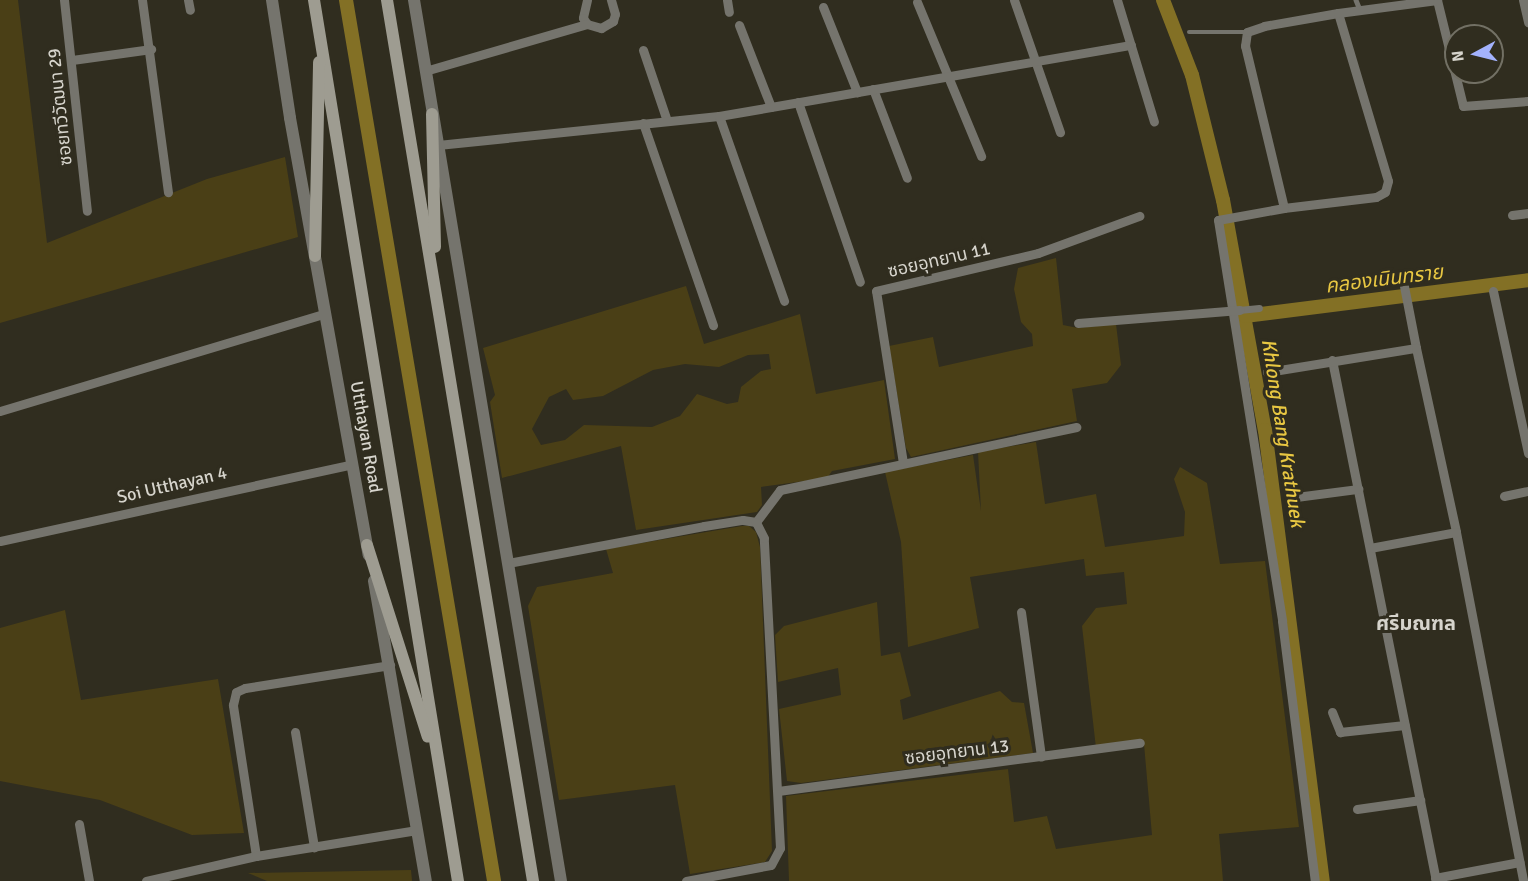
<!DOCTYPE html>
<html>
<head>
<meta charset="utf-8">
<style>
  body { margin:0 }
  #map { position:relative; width:1528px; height:881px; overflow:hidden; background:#302d1f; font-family:Signika,"Noto Sans Thai",sans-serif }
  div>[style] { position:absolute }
  .green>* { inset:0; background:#4a3f16 }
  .canal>* { height:14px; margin:-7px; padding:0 7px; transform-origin:7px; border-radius:7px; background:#837025 }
  .service>* { height:4.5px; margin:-2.25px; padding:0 2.25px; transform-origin:2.25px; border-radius:2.25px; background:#75746d }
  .pedestrian>* { height:7px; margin:-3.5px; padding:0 3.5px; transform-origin:3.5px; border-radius:3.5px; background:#75746d }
  .minor>* { height:9px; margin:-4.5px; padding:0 4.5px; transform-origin:4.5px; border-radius:4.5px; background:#75746d }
  .tertiary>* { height:12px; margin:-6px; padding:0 6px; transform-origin:6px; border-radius:6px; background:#75746d }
  .secondary>* { height:12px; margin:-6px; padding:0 6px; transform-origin:6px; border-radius:6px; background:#9e9c91 }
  span { translate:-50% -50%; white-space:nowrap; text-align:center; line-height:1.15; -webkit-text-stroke:6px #302d1f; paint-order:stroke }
  .street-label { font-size:18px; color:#d6d4cc }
  .water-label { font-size:20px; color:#e8c742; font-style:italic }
  .neighbourhood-label { font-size:20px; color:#d6d4cc; font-weight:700 }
  .north { position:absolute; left:1444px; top:24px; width:60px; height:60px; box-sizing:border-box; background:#302d1f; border:2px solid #727064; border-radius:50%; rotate:263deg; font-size:16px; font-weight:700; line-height:24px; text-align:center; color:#d6d4cc }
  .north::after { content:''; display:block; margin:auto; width:21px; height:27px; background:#a3b2fd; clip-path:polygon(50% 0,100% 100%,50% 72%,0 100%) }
</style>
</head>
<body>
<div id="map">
  <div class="green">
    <div style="clip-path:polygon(0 0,18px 0,47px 243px,207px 179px,285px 157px,298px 237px,0 323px)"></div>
    <div style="clip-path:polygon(1056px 258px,1063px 325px,1078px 328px,1116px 324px,1121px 365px,1107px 383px,1072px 389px,1077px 421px,911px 457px,906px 448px,889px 346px,933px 337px,939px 367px,1033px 346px,1032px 334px,1021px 322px,1014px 289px,1018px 268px)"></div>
    <div style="clip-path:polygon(evenodd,686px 286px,704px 344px,800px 314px,816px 394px,884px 380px,895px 459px,832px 471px,827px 478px,761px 487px,762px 505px,757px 512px,636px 530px,621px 446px,502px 478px,490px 402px,495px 395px,483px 348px,686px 286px,769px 354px,771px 369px,761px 371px,741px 387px,738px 402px,727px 404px,697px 394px,680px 416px,652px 427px,584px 425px,565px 440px,541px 445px,532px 429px,549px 397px,566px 389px,573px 400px,603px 396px,653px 370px,685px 364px,719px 367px,748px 355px,769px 354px)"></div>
    <div style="clip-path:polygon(1036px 442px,1045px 504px,1096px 494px,1105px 547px,1184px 536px,1185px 512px,1174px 479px,1180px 467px,1207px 483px,1220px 564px,1265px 561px,1299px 827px,1219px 834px,1223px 881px,789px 881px,786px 796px,1008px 769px,1014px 822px,1047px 816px,1056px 849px,1152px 835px,1144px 744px,1096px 748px,1082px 626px,1096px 608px,1127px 604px,1124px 572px,1086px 576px,1084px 559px,970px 577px,979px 628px,908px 647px,901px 542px,885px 472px,973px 455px,981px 511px,978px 452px)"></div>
    <div style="clip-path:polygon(742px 526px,749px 526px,756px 532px,760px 547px,772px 851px,765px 862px,690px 874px,675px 785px,559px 800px,528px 606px,537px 587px,613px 573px,606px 549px)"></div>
    <div style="clip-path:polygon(877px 602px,881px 656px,900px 652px,911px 696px,900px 700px,903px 720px,1000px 691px,1012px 702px,1024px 703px,1033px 753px,801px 783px,787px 781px,779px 709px,841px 695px,838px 668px,778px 682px,775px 635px,784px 626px)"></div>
    <div style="clip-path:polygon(65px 610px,81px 700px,218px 679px,244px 833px,192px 835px,100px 800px,0 781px,0 628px)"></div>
    <div style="clip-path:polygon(411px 870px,412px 881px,267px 881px,248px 873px)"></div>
  </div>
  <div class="canal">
    <div style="left:346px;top:0;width:893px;rotate:80.46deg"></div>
    <div style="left:1163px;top:0;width:80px;rotate:68.9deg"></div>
    <div style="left:1192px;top:75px;width:129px;rotate:76.1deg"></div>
    <div style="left:1223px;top:200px;width:234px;rotate:79.7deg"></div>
    <div style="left:1265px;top:430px;width:455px;rotate:82.7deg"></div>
    <div style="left:1245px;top:316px;width:285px;rotate:-7.2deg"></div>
  </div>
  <div class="service">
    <div style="left:1356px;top:0;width:11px;rotate:68deg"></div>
    <div style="left:1189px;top:32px;width:58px"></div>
  </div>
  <div class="pedestrian">
    <div style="left:1239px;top:310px;width:20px;rotate:-6deg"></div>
  </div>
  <div class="minor">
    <div style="left:64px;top:0;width:212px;rotate:83.8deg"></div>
    <div style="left:142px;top:0;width:194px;rotate:82.3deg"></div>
    <div style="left:188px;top:0;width:10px;rotate:79deg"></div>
    <div style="left:587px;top:0;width:18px;rotate:103deg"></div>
    <div style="left:583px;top:18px;width:7px;rotate:56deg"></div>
    <div style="left:587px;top:24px;width:15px;rotate:16deg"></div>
    <div style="left:601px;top:28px;width:14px;rotate:-30deg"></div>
    <div style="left:613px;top:21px;width:7px;rotate:-74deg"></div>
    <div style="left:615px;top:14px;width:15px;rotate:-106deg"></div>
    <div style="left:727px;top:0;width:12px;rotate:81deg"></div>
    <div style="left:1014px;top:0;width:140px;rotate:70.8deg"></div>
    <div style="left:1117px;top:0;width:127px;rotate:73.1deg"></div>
    <div style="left:1437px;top:0;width:109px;rotate:76.2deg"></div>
    <div style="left:1463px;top:106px;width:65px;rotate:-4.4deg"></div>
    <div style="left:1523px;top:0;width:23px;rotate:77deg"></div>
    <div style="left:917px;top:2px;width:167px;rotate:67.4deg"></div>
    <div style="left:823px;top:7px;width:92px;rotate:68.2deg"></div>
    <div style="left:1338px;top:13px;width:175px;rotate:73.4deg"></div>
    <div style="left:1388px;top:181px;width:11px;rotate:105deg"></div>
    <div style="left:1385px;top:192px;width:10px;rotate:151deg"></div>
    <div style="left:1376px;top:197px;width:93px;rotate:173.2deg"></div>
    <div style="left:1284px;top:208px;width:167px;rotate:-103.5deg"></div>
    <div style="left:1245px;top:46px;width:14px;rotate:-82deg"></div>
    <div style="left:1247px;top:32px;width:18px;rotate:-19deg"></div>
    <div style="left:1264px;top:26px;width:75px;rotate:-10deg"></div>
    <div style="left:1338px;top:13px;width:100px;rotate:-7.5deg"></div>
    <div style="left:739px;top:25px;width:88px;rotate:68.7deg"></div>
    <div style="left:643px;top:50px;width:75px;rotate:71.3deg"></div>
    <div style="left:72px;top:60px;width:80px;rotate:-7.9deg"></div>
    <div style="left:425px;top:71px;width:169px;rotate:-16.2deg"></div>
    <div style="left:873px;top:89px;width:95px;rotate:69.1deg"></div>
    <div style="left:798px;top:102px;width:190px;rotate:71deg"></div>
    <div style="left:719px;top:116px;width:196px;rotate:70.6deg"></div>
    <div style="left:643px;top:123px;width:214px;rotate:70.9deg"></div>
    <div style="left:438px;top:145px;width:282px;rotate:-5.9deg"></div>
    <div style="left:719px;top:116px;width:418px;rotate:-9.8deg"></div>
    <div style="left:1284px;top:208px;width:67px;rotate:169.7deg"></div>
    <div style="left:1218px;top:220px;width:406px;rotate:80.9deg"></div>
    <div style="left:1282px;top:621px;width:262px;rotate:82.8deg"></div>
    <div style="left:1512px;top:215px;width:16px;rotate:-7deg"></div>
    <div style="left:1404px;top:286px;width:63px;rotate:79deg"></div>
    <div style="left:1493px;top:291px;width:166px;rotate:77.8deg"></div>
    <div style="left:1078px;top:323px;width:162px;rotate:-4.6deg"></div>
    <div style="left:1332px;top:360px;width:531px;rotate:78.71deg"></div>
    <div style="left:1267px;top:372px;width:151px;rotate:-9.2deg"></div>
    <div style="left:1416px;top:348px;width:188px;rotate:77.7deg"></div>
    <div style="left:1456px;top:532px;width:355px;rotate:79.1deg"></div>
    <div style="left:0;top:411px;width:340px;rotate:-16.7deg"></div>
    <div style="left:903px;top:463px;width:174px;rotate:-98.9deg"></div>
    <div style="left:876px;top:291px;width:166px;rotate:-13.2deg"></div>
    <div style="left:1038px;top:253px;width:108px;rotate:-20.1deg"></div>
    <div style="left:1504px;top:496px;width:25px;rotate:-12deg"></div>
    <div style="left:1296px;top:497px;width:63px;rotate:-7.4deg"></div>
    <div style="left:0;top:541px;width:360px;rotate:-12.3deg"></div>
    <div style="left:1370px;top:548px;width:87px;rotate:-10.5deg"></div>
    <div style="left:508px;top:563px;width:199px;rotate:-10.7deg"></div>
    <div style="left:704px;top:526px;width:39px;rotate:-9deg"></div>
    <div style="left:743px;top:520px;width:13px;rotate:9deg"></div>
    <div style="left:756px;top:522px;width:40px;rotate:-53deg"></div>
    <div style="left:780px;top:490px;width:303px;rotate:-12deg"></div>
    <div style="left:1021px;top:612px;width:146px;rotate:82.1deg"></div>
    <div style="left:1332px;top:712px;width:22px;rotate:68deg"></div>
    <div style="left:1340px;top:732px;width:65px;rotate:-6.1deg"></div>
    <div style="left:295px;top:732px;width:117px;rotate:80.6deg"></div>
    <div style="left:778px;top:791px;width:365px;rotate:-7.6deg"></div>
    <div style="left:1357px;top:809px;width:64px;rotate:-8.1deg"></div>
    <div style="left:79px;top:824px;width:58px;rotate:80deg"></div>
    <div style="left:256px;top:856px;width:153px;rotate:-98.7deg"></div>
    <div style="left:233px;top:705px;width:13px;rotate:-77deg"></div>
    <div style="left:236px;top:692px;width:10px;rotate:-24deg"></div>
    <div style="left:245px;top:688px;width:147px;rotate:-9deg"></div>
    <div style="left:1435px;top:878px;width:86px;rotate:-10.7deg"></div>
    <div style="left:146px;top:881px;width:113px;rotate:-12.8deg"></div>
    <div style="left:256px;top:856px;width:163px;rotate:-9.2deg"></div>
    <div style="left:686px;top:881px;width:86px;rotate:-10.7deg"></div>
    <div style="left:771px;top:865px;width:19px;rotate:-62deg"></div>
    <div style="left:780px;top:848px;width:310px;rotate:-93deg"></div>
    <div style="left:764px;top:538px;width:18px;rotate:-117deg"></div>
  </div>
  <div class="tertiary">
    <div style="left:272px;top:0;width:119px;rotate:81.3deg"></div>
    <div style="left:290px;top:118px;width:444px;rotate:79.8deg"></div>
    <div style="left:414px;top:0;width:893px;rotate:80.53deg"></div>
    <div style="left:374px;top:581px;width:304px;rotate:80.2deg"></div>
  </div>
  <div class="secondary">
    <div style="left:314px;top:0;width:893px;rotate:80.72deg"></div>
    <div style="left:387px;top:0;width:893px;rotate:80.59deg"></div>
    <div style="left:432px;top:114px;width:133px;rotate:88.7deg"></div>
    <div style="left:315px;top:256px;width:194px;rotate:-88.8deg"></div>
    <div style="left:367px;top:545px;width:201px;rotate:72.4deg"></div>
  </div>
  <div class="street-label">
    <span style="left:60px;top:107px;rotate:-96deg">ซอยทวีวัฒนา 29</span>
    <span style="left:939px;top:260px;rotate:-13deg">ซอยอุทยาน 11</span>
    <span style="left:366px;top:437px;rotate:80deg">Utthayan Road</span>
    <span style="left:172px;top:485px;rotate:-13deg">Soi Utthayan 4</span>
    <span style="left:957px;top:752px;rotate:-7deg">ซอยอุทยาน 13</span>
  </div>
  <div class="water-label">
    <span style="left:1384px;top:279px;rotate:-7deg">คลองเนินทราย</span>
    <span style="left:1283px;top:433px;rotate:81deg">Khlong Bang Krathuek</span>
  </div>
  <div class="neighbourhood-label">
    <span style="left:1416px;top:623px">ศรีมณฑล</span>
  </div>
  <div class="north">N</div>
</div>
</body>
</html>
